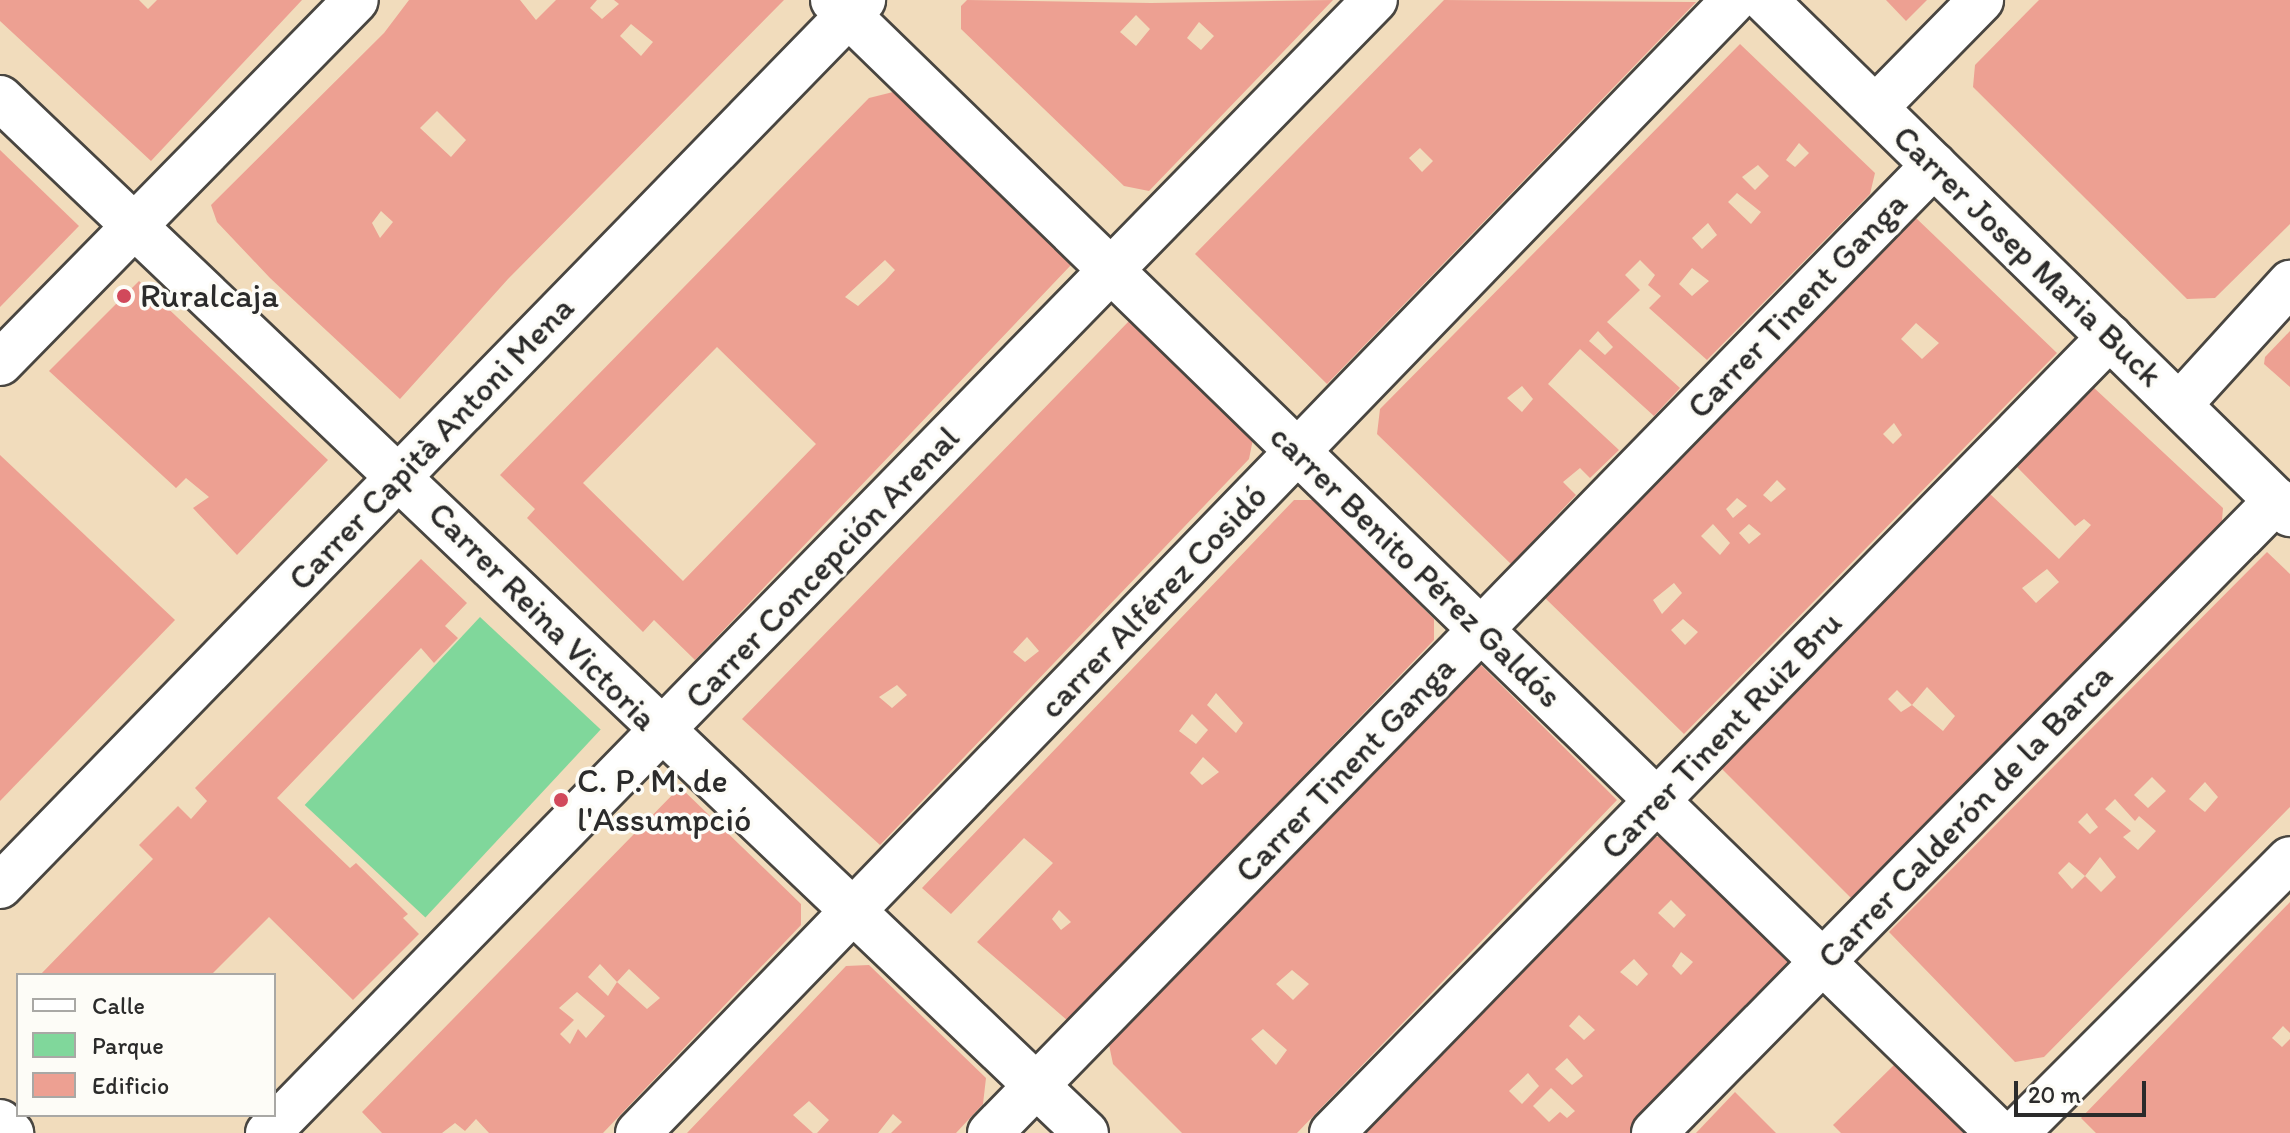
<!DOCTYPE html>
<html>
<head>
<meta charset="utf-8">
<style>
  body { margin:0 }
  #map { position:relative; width:2290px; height:1133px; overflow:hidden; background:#f1dcbc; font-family:Itim,sans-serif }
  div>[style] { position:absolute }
  .green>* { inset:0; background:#80d79b; transform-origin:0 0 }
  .building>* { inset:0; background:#eda092 }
  .roads { filter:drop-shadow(2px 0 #494641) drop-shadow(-2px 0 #494641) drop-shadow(0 2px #494641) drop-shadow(0 -2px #494641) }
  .minor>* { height:44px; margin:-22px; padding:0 22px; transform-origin:22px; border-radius:22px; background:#fff }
  .major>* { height:44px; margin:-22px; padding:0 22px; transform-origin:22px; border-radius:22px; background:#fff }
  .dots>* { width:22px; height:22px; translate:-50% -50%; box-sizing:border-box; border:4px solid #fdfcf7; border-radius:50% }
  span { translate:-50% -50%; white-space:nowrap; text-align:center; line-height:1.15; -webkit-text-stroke:7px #fdfcf7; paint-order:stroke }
  .street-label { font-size:34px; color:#2b2b2b }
  .poi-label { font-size:34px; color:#2b2b2b }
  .left { translate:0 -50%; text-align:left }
  .legend { position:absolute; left:16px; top:973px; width:260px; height:144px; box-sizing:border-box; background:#fdfcf7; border:2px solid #a9a8a5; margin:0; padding:10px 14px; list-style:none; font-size:24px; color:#2b2b2b }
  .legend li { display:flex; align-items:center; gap:16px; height:40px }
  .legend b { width:40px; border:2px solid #a9a8a5 }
  .scale { position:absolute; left:2014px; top:1081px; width:132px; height:36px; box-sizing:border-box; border:4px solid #2b2b2b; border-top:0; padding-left:10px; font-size:24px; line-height:28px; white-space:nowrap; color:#2b2b2b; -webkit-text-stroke:6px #fdfcf7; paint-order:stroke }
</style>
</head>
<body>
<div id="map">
  <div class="green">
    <div style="left:480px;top:617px;width:165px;height:257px;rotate:43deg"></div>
  </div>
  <div class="building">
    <div style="clip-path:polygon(0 0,139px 0,148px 9px,157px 0,302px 0,151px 161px,0 21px)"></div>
    <div style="clip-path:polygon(evenodd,409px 0,520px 0,536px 20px,556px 0,597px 0,590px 8px,602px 19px,619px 4px,614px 0,784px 0,508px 279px,400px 399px,270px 278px,217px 222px,211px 205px,384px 33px,409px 0,631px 24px,653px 42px,641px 56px,620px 36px,631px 24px,409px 0,437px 111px,466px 140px,451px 157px,420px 128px,437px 111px,409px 0,381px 211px,393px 222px,380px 238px,372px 223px,381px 211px)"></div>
    <div style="clip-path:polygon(evenodd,967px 0,1151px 3px,1333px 0,1149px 191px,1124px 186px,961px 29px,961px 6px,967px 0,1136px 15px,1150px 29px,1136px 46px,1120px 32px,1136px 15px,967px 0,1199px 22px,1214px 36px,1201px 50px,1187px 38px,1199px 22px)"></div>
    <div style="clip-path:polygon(evenodd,1444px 0,1696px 2px,1327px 384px,1195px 254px,1444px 0,1420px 148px,1433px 161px,1422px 172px,1409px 158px,1420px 148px)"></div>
    <div style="clip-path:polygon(1886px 0,1927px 0,1906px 21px)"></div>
    <div style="clip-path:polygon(2039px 0,2290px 0,2290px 224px,2215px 298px,2187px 299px,1973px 87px,1975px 65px)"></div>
    <div style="clip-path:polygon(evenodd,1740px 44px,1875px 173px,1870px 194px,1707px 360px,1649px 308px,1661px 296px,1648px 285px,1655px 275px,1640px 260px,1625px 275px,1640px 290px,1607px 322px,1680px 388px,1654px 416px,1580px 349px,1548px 384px,1619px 450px,1590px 478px,1580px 468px,1563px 482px,1576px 495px,1511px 564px,1377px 434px,1380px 409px,1740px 44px,1799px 143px,1809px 153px,1795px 167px,1786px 160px,1799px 143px,1740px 44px,1758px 165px,1769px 176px,1755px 190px,1742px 177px,1758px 165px,1740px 44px,1737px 193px,1761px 212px,1751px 224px,1728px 202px,1737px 193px,1740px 44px,1708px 223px,1717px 235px,1702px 249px,1692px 238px,1708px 223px,1740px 44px,1692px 268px,1709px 281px,1692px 296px,1679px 284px,1692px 268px,1740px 44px,1598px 331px,1613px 347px,1605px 355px,1589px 341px,1598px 331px,1740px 44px,1522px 386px,1533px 399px,1522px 412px,1507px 398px,1522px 386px)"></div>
    <div style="clip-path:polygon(evenodd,897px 91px,1006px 194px,1071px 265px,695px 660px,654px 620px,643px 632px,527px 518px,535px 509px,500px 475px,869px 98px,897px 91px,885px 260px,895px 270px,885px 281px,858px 306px,845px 297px,885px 260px,897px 91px,717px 347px,816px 444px,683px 581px,583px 483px,717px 347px)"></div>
    <div style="clip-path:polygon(0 150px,79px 226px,0 307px)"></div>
    <div style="clip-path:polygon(evenodd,1916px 218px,2057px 353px,1684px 734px,1543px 596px,1916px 218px,1916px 323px,1939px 343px,1922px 359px,1901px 339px,1916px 323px,1916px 218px,1894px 423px,1902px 435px,1893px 444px,1883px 434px,1894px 423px,1916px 218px,1777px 480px,1786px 489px,1771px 502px,1763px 495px,1777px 480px,1916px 218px,1737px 498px,1747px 506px,1733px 518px,1726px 509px,1737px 498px,1916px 218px,1713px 524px,1730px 543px,1720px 555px,1701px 536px,1713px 524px,1916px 218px,1749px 524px,1761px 534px,1749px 544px,1739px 533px,1749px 524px,1916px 218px,1674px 583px,1682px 593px,1662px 614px,1653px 600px,1674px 583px,1916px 218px,1683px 619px,1698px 632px,1685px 645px,1671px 630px,1683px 619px)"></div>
    <div style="clip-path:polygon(139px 281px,328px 460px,237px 555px,193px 508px,209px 497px,186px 478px,176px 488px,49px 371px)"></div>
    <div style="clip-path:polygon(evenodd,1130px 320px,1253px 439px,1249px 459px,880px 845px,742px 719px,1130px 320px,1027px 637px,1039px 651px,1025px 662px,1013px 652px,1027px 637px,1130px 320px,897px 685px,907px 695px,892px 708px,879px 697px,897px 685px)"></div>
    <div style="clip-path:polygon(2290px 331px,2290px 387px,2264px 364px,2265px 357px)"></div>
    <div style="clip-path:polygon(evenodd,2092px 386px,2223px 508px,2221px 532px,1853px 900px,1719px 766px,1989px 493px,2059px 559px,2091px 525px,2084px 519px,2075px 526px,2015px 465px,2092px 386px,2047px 569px,2059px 582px,2036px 603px,2022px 588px,2047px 569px,2092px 386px,1927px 687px,1955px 716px,1943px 731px,1912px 705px,1901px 712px,1888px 699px,1897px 690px,1912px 705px,1927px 687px)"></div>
    <div style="clip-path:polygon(0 455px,175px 620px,0 801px)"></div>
    <div style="clip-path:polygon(evenodd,1294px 500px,1314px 500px,1434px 619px,1434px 640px,1068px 1021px,977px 942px,1053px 863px,1024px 838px,951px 914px,922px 888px,1294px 500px,1216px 693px,1243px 723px,1236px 733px,1207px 705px,1216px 693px,1294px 500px,1192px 714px,1208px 730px,1196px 744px,1179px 731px,1192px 714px,1294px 500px,1203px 757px,1219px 772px,1202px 785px,1190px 773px,1203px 757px,1294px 500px,1059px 910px,1071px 922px,1061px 930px,1052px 919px,1059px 910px)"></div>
    <div style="clip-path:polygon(evenodd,2267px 552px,2290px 574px,2290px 807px,2044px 1057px,2015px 1062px,1889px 932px,2267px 552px,2152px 777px,2166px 791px,2148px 808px,2134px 795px,2152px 777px,2267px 552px,2205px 782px,2218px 797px,2205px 812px,2189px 799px,2205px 782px,2267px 552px,2115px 799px,2135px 821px,2139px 816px,2156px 831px,2138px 850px,2123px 837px,2131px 831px,2105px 809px,2115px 799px,2267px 552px,2087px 813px,2098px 827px,2090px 834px,2078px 822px,2087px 813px,2267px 552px,2100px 857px,2116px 877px,2101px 892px,2085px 876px,2072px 889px,2058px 873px,2069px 862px,2085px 876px,2100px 857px)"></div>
    <div style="clip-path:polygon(421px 559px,467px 603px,445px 626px,458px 638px,434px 663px,421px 648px,277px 798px,350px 868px,356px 863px,408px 914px,403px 918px,419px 934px,353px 1000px,269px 917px,211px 975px,40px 975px,153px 859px,139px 845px,178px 806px,191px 819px,207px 801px,195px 788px)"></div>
    <div style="clip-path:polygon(evenodd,1476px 660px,1617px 800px,1297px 1133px,1182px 1133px,1113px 1064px,1108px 1040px,1383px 763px,1476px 660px,1292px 970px,1309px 984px,1293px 1000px,1276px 984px,1292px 970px,1476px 660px,1263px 1029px,1287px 1050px,1276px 1065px,1251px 1039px,1263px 1029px)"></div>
    <div style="clip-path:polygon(evenodd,680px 787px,801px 904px,801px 925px,603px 1133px,489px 1133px,476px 1119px,465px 1131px,455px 1123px,442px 1133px,382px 1133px,362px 1112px,680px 787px,600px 964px,617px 982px,629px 969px,660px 998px,647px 1009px,617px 982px,608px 996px,588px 977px,600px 964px,680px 787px,577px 992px,605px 1016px,586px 1038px,578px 1029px,570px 1044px,560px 1034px,574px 1020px,559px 1008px,577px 992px)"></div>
    <div style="clip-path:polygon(evenodd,1639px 837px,1659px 837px,1793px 966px,1633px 1133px,1363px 1133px,1639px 837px,1671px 900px,1686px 915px,1674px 928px,1658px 913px,1671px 900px,1639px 837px,1681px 952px,1693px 962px,1681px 975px,1672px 966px,1681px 952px,1639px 837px,1634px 959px,1648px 974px,1637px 986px,1620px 972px,1634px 959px,1639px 837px,1579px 1015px,1595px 1030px,1584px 1040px,1569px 1026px,1579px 1015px,1639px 837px,1567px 1058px,1583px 1076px,1572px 1085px,1555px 1069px,1567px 1058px,1639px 837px,1528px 1073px,1539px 1086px,1522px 1104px,1509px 1091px,1528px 1073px,1639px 837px,1551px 1088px,1575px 1111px,1567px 1118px,1560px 1112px,1549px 1122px,1533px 1106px,1551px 1088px)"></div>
    <div style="clip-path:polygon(2290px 902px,2290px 1033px,2283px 1026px,2272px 1038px,2282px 1047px,2290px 1039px,2290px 1133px,2096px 1133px,2081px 1118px)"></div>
    <div style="clip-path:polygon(869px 965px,986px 1078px,983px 1104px,956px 1133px,891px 1133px,902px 1122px,893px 1114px,878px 1133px,817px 1133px,829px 1120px,809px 1101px,793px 1115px,813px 1133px,687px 1133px,846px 966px)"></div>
    <div style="clip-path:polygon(1894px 1065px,1964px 1133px,1841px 1133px,1833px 1125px)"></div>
    <div style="clip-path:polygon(1735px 1092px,1776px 1133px,1696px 1133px)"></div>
  </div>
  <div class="roads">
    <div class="minor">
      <div style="left:833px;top:0;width:1626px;rotate:44.18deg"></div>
      <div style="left:1765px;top:0;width:735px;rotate:44.39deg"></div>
      <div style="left:1876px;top:107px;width:150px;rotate:-45.5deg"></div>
      <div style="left:0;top:363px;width:508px;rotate:-45.56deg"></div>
      <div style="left:2180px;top:404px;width:164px;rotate:-47.7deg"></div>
      <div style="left:0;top:886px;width:1237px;rotate:-45.75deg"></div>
      <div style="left:0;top:1122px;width:16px;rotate:45deg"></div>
      <div style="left:268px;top:1133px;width:1584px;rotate:-45.67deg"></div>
      <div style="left:638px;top:1133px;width:1576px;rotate:-45.95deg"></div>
      <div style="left:990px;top:1133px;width:1352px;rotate:-45.72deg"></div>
      <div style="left:1332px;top:1133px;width:1113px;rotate:-45.66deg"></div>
      <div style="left:1654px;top:1133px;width:888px;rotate:-45.46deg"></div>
      <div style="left:2016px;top:1133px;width:387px;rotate:-45deg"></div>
    </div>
    <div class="major">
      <div style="left:0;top:98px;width:1500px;rotate:43.62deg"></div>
    </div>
  </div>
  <div class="dots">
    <div style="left:124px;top:296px;background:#d1495b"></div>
    <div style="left:561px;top:800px;background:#d1495b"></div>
  </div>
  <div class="street-label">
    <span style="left:2028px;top:256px;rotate:44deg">Carrer Josep Maria Buck</span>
    <span style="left:1797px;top:305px;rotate:-46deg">Carrer Tinent Ganga</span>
    <span style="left:431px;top:443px;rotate:-46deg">Carrer Capità Antoni Mena</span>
    <span style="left:1416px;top:566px;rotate:44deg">carrer Benito Pérez Galdós</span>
    <span style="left:822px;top:567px;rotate:-46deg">Carrer Concepción Arenal</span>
    <span style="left:1153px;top:601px;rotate:-46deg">carrer Alférez Cosidó</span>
    <span style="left:543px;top:616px;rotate:45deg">Carrer Reina Victoria</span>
    <span style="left:1721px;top:735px;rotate:-46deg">Carrer Tinent Ruiz Bru</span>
    <span style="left:1345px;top:769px;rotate:-46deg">Carrer Tinent Ganga</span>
    <span style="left:1965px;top:816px;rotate:-46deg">Carrer Calderón de la Barca</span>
  </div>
  <div class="poi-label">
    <span class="left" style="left:140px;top:296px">Ruralcaja</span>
    <span class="left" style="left:577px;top:800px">C. P. M. de<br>l'Assumpció</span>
  </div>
  <ul class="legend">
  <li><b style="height:10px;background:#fff"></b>Calle</li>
  <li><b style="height:22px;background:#80d79b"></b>Parque</li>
  <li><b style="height:22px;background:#eda092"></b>Edificio</li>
  </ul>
  <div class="scale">20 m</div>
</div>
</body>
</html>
